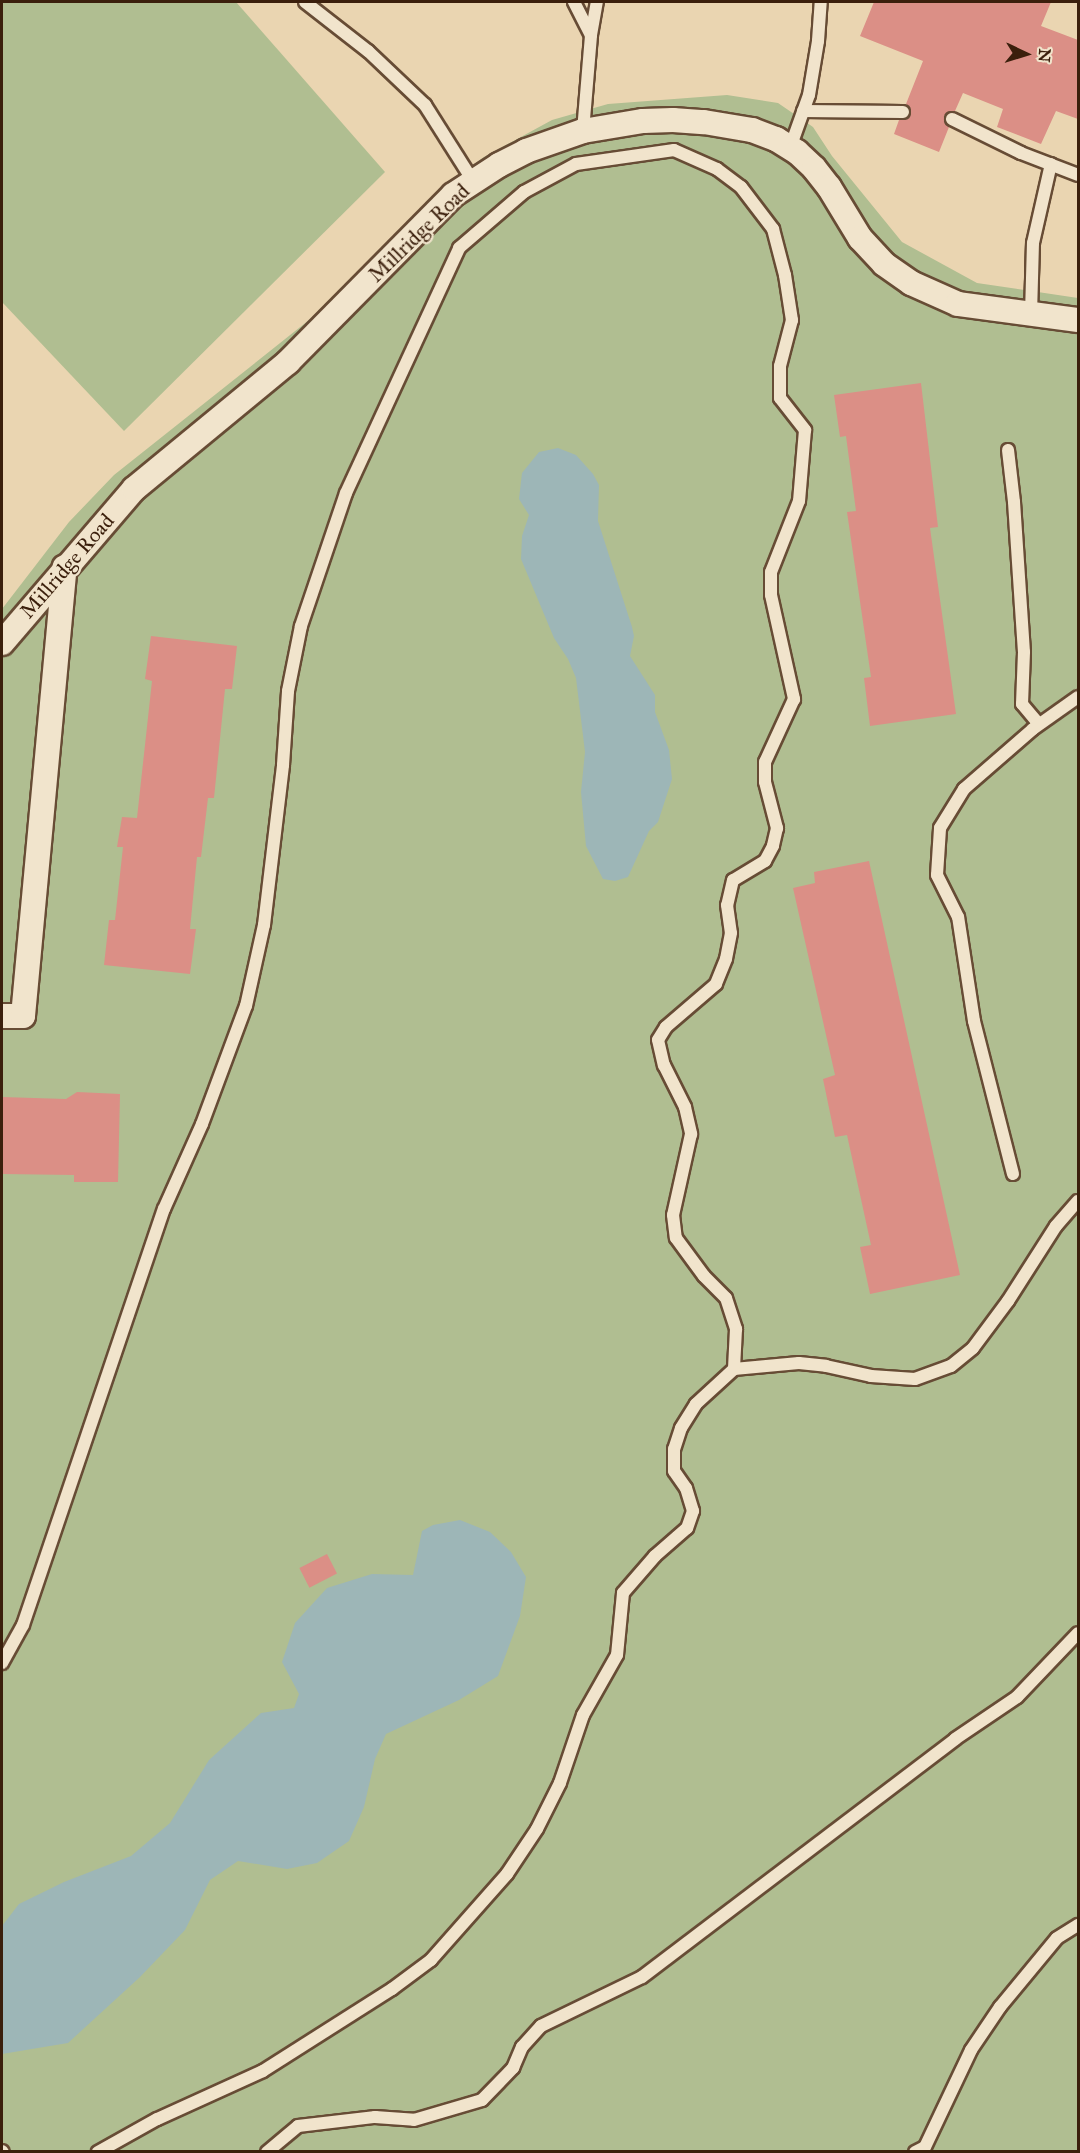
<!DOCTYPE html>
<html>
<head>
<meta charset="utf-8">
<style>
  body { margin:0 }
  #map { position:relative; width:1080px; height:2153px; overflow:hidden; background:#ead5b1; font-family:"IM FELL Great Primer",serif }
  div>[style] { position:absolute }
  .green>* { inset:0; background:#b0be91 }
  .water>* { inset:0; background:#9db6b7 }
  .building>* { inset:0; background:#db8f86; transform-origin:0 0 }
  .roads { filter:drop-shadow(2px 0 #674c35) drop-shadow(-2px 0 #674c35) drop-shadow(0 2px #674c35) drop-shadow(0 -2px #674c35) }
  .lane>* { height:12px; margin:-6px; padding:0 6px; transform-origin:6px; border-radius:6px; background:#f1e4cc }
  .street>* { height:24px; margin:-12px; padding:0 12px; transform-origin:12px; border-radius:12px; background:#f1e4cc }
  span { translate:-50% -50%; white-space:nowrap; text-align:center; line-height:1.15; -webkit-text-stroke:4.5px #f1e4cc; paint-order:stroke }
  .street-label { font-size:21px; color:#3b1f0c }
  .frame { position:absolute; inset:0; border:3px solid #3b1f0c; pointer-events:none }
  .north { position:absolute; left:996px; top:24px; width:60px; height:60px; -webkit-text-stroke:4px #f1e4cc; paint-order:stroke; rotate:94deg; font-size:16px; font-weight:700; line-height:24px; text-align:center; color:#3b1f0c }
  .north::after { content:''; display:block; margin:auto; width:21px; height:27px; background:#3b1f0c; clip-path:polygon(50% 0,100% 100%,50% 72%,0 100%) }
</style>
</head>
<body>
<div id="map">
  <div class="green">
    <div style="clip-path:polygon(2px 2px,236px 2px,385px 172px,124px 431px,2px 302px)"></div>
    <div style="clip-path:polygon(727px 95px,778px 103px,813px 127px,832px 156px,902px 242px,977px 283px,1078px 298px,1078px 2151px,2px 2152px,2px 609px,69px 522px,114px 475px,309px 320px,440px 189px,484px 157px,552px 120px,608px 104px)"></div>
  </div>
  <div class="water">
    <div style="clip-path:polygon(558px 448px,576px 455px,593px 474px,599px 485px,598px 521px,632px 627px,634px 636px,630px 656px,655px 695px,655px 712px,669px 750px,672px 779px,658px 822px,649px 831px,628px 877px,615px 881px,603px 879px,586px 846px,581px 792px,585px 752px,576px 678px,568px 659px,554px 638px,521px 559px,522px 536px,529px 515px,519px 499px,522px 473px,539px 452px)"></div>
    <div style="clip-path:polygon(460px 1520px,490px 1532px,511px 1552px,526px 1577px,520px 1616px,498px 1676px,459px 1700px,386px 1734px,375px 1759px,364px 1807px,349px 1841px,317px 1863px,287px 1869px,238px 1861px,210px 1880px,185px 1930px,140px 1977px,68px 2043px,2px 2054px,2px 1926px,19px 1904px,64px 1882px,131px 1856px,170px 1823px,209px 1760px,261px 1713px,294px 1708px,299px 1694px,282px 1662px,295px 1623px,327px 1588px,372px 1574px,413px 1575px,422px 1531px,433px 1525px)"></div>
  </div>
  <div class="building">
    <div style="clip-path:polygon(874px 2px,1051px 2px,1041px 26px,1078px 40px,1078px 119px,1056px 111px,1041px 144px,997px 127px,1003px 109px,963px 93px,955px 111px,948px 112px,944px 116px,945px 123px,949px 127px,939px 152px,894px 134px,899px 120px,910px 116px,910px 108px,906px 104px,923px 61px,860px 36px)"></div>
    <div style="clip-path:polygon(921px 383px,938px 527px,930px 528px,956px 714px,870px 726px,864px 678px,871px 677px,847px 512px,856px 511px,846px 436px,840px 437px,834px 395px)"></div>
    <div style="clip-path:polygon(151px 636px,237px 646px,232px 689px,225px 689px,214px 798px,208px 798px,201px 857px,197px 857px,190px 929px,196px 929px,190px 974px,104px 965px,109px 920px,115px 920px,123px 847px,117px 847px,122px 817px,137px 818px,152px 681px,145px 679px)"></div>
    <div style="clip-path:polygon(869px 861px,960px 1275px,870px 1294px,860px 1247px,871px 1245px,847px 1135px,835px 1137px,823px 1079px,835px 1075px,793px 888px,815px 883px,814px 872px)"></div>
    <div style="clip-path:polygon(77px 1092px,120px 1094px,118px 1182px,74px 1182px,74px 1175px,2px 1174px,2px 1097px,66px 1099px)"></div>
    <div style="left:327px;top:1554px;width:22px;height:31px;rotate:63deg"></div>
  </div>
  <div class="roads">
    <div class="lane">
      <div style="left:305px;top:2px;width:80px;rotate:37.9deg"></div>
      <div style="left:368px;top:51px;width:79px;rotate:43.5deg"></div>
      <div style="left:425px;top:105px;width:90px;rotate:57.7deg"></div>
      <div style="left:574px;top:2px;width:37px;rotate:63deg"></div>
      <div style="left:803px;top:111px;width:100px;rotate:0.6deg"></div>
      <div style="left:952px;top:119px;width:77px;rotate:26.2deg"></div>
      <div style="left:1021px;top:153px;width:61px;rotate:21.1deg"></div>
      <div style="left:583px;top:131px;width:96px;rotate:-85.2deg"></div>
      <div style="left:591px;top:35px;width:34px;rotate:-80deg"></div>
      <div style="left:790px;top:148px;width:56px;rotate:-70.3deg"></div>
      <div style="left:809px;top:95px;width:55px;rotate:-80.5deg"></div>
      <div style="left:818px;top:41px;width:39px;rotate:-86deg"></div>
      <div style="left:1031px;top:314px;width:71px;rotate:-88.4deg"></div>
      <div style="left:1033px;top:243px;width:81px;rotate:-77.2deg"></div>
      <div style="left:1008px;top:450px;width:52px;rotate:83.4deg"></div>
      <div style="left:1014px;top:502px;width:150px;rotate:86.2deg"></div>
      <div style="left:1024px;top:652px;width:52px;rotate:92.2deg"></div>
      <div style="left:1022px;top:704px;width:26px;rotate:50deg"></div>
      <div style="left:1013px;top:1174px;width:158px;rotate:-104.3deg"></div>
      <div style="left:974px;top:1021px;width:105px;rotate:-98.7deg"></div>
      <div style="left:958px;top:917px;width:47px;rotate:-116.6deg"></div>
      <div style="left:937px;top:875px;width:47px;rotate:-86.3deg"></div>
      <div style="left:940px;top:828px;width:46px;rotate:-58.4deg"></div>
      <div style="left:964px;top:789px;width:91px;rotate:-41deg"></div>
      <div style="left:1033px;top:729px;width:55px;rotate:-35.4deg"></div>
      <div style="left:734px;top:1369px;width:65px;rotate:-5.3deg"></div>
      <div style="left:799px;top:1363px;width:27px;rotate:6deg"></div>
      <div style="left:826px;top:1366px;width:46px;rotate:12.5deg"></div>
      <div style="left:871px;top:1376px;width:44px;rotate:3.9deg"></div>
      <div style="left:915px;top:1379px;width:38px;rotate:-20deg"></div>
      <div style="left:951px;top:1366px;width:28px;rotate:-39deg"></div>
      <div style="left:973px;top:1348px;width:59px;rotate:-53.3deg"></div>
      <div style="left:1008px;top:1301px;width:89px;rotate:-57.4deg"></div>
      <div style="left:1056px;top:1226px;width:33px;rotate:-49deg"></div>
      <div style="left:2px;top:1663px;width:43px;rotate:-61.1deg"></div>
      <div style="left:23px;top:1625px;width:439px;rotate:-71.3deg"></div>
      <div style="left:164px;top:1209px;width:93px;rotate:-65.9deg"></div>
      <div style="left:202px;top:1124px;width:126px;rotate:-69.6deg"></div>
      <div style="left:246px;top:1006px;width:83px;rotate:-77.5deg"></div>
      <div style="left:264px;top:925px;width:161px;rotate:-83.2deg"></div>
      <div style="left:283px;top:765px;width:74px;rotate:-86.1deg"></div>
      <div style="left:288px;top:691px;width:66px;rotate:-78.7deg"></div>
      <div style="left:301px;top:626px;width:140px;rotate:-71.3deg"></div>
      <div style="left:346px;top:493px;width:270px;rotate:-65.2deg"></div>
      <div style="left:459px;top:248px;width:86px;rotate:-40.7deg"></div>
      <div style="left:524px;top:192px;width:59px;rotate:-28.3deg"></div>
      <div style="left:576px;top:164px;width:99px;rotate:-8.1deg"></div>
      <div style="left:674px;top:150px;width:47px;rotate:23.8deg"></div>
      <div style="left:717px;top:169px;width:30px;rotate:37deg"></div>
      <div style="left:741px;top:187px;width:53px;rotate:52.7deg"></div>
      <div style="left:773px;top:229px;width:48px;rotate:75.4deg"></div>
      <div style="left:785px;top:275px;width:46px;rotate:81.2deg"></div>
      <div style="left:792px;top:320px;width:48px;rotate:104.6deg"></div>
      <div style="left:780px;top:366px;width:32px;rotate:90deg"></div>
      <div style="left:780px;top:398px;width:41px;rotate:52deg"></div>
      <div style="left:805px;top:430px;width:71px;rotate:94.8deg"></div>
      <div style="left:799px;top:501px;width:76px;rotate:111.5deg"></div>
      <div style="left:771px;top:572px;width:23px;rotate:90deg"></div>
      <div style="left:771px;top:595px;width:107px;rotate:77.5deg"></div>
      <div style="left:794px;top:699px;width:69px;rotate:114.7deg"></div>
      <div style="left:765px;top:762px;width:20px;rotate:90deg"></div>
      <div style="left:765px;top:782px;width:48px;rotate:75.4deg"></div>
      <div style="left:777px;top:828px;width:18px;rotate:103deg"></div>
      <div style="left:773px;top:846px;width:17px;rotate:118deg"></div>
      <div style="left:765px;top:861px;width:37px;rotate:149deg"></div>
      <div style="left:733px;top:880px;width:26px;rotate:103deg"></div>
      <div style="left:727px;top:905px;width:28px;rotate:82deg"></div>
      <div style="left:731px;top:933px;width:26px;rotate:101deg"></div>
      <div style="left:726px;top:959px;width:27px;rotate:112deg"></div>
      <div style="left:716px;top:984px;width:66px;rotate:139.3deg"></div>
      <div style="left:666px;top:1027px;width:15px;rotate:122deg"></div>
      <div style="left:658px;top:1040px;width:26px;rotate:77deg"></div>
      <div style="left:664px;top:1065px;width:47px;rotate:63.4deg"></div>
      <div style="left:685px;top:1107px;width:28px;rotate:77deg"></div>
      <div style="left:691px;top:1134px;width:83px;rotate:102.5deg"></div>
      <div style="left:673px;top:1215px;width:23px;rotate:83deg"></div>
      <div style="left:676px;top:1238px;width:47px;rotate:53.6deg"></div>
      <div style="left:704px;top:1276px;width:31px;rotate:45deg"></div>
      <div style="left:726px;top:1298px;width:33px;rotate:72deg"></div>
      <div style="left:736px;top:1329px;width:40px;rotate:92.9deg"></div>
      <div style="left:734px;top:1369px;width:52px;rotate:137.4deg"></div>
      <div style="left:696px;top:1404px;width:28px;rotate:122deg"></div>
      <div style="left:681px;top:1428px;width:22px;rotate:108deg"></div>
      <div style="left:674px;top:1449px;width:22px;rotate:90deg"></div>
      <div style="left:674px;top:1471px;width:21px;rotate:55deg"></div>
      <div style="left:686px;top:1488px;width:24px;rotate:73deg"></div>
      <div style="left:693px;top:1511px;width:18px;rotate:109deg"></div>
      <div style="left:687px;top:1528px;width:43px;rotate:138.8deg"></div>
      <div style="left:655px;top:1556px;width:49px;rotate:130.9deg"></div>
      <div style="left:623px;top:1593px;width:62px;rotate:95.5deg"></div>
      <div style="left:617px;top:1655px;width:69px;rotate:119.5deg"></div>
      <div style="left:583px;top:1715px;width:72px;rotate:108.7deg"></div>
      <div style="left:560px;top:1783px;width:51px;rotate:116.6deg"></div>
      <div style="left:537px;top:1829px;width:54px;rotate:123.7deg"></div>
      <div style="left:507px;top:1874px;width:115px;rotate:131.5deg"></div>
      <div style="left:431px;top:1960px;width:49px;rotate:143.4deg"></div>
      <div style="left:392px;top:1989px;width:153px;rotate:147.6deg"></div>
      <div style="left:263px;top:2071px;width:116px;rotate:155.6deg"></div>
      <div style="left:157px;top:2119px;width:68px;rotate:150.8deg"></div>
      <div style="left:2px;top:2151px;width:1px;rotate:45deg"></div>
      <div style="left:267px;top:2152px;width:40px;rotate:-40deg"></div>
      <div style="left:298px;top:2126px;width:78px;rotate:-6.7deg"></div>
      <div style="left:375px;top:2117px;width:39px;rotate:4deg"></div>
      <div style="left:414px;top:2120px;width:71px;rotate:-16.4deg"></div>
      <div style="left:482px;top:2100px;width:45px;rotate:-45.9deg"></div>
      <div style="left:513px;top:2068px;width:23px;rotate:-67deg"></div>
      <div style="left:522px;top:2047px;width:28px;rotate:-48deg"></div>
      <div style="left:541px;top:2026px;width:112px;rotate:-25.9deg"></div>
      <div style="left:642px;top:1977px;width:393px;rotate:-37.2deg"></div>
      <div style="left:955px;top:1739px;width:75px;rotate:-34.1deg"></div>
      <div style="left:1017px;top:1697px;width:88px;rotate:-46.4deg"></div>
      <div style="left:915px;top:2152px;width:11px;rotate:-27deg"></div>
      <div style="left:925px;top:2147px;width:107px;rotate:-64.6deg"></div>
      <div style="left:971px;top:2050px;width:52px;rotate:-56deg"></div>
      <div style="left:1000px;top:2007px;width:89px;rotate:-50.4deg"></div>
      <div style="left:1057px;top:1938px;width:25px;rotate:-32deg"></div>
    </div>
    <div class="street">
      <div style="left:2px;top:643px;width:203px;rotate:-49.4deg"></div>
      <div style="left:134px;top:489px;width:200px;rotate:-39.5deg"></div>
      <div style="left:288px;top:362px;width:235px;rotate:-45.3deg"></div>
      <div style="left:453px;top:195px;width:55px;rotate:-33.1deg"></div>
      <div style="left:499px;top:165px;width:30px;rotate:-27deg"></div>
      <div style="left:526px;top:151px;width:60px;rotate:-19.3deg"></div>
      <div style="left:583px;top:131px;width:61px;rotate:-9.5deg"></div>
      <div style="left:643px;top:121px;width:30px;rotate:-2deg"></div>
      <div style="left:673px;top:120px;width:31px;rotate:4deg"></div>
      <div style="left:704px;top:122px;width:49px;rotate:9.5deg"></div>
      <div style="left:752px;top:130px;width:26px;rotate:21deg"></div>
      <div style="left:776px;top:139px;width:25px;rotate:32deg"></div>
      <div style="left:797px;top:152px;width:23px;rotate:43deg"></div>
      <div style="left:814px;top:168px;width:24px;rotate:52deg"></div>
      <div style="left:829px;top:187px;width:60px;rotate:58.7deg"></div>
      <div style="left:860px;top:238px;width:35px;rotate:47deg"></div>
      <div style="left:884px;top:264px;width:33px;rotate:35deg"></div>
      <div style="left:911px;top:283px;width:51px;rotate:24.1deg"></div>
      <div style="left:958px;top:304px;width:121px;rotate:7.6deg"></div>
      <div style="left:2px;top:1016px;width:21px"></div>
      <div style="left:23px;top:1016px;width:451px;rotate:-84.7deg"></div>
    </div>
  </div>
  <div class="street-label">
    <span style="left:419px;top:233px;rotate:-44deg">Millridge Road</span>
    <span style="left:67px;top:566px;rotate:-49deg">Millridge Road</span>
  </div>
  <div class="frame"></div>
  <div class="north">N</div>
</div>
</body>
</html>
